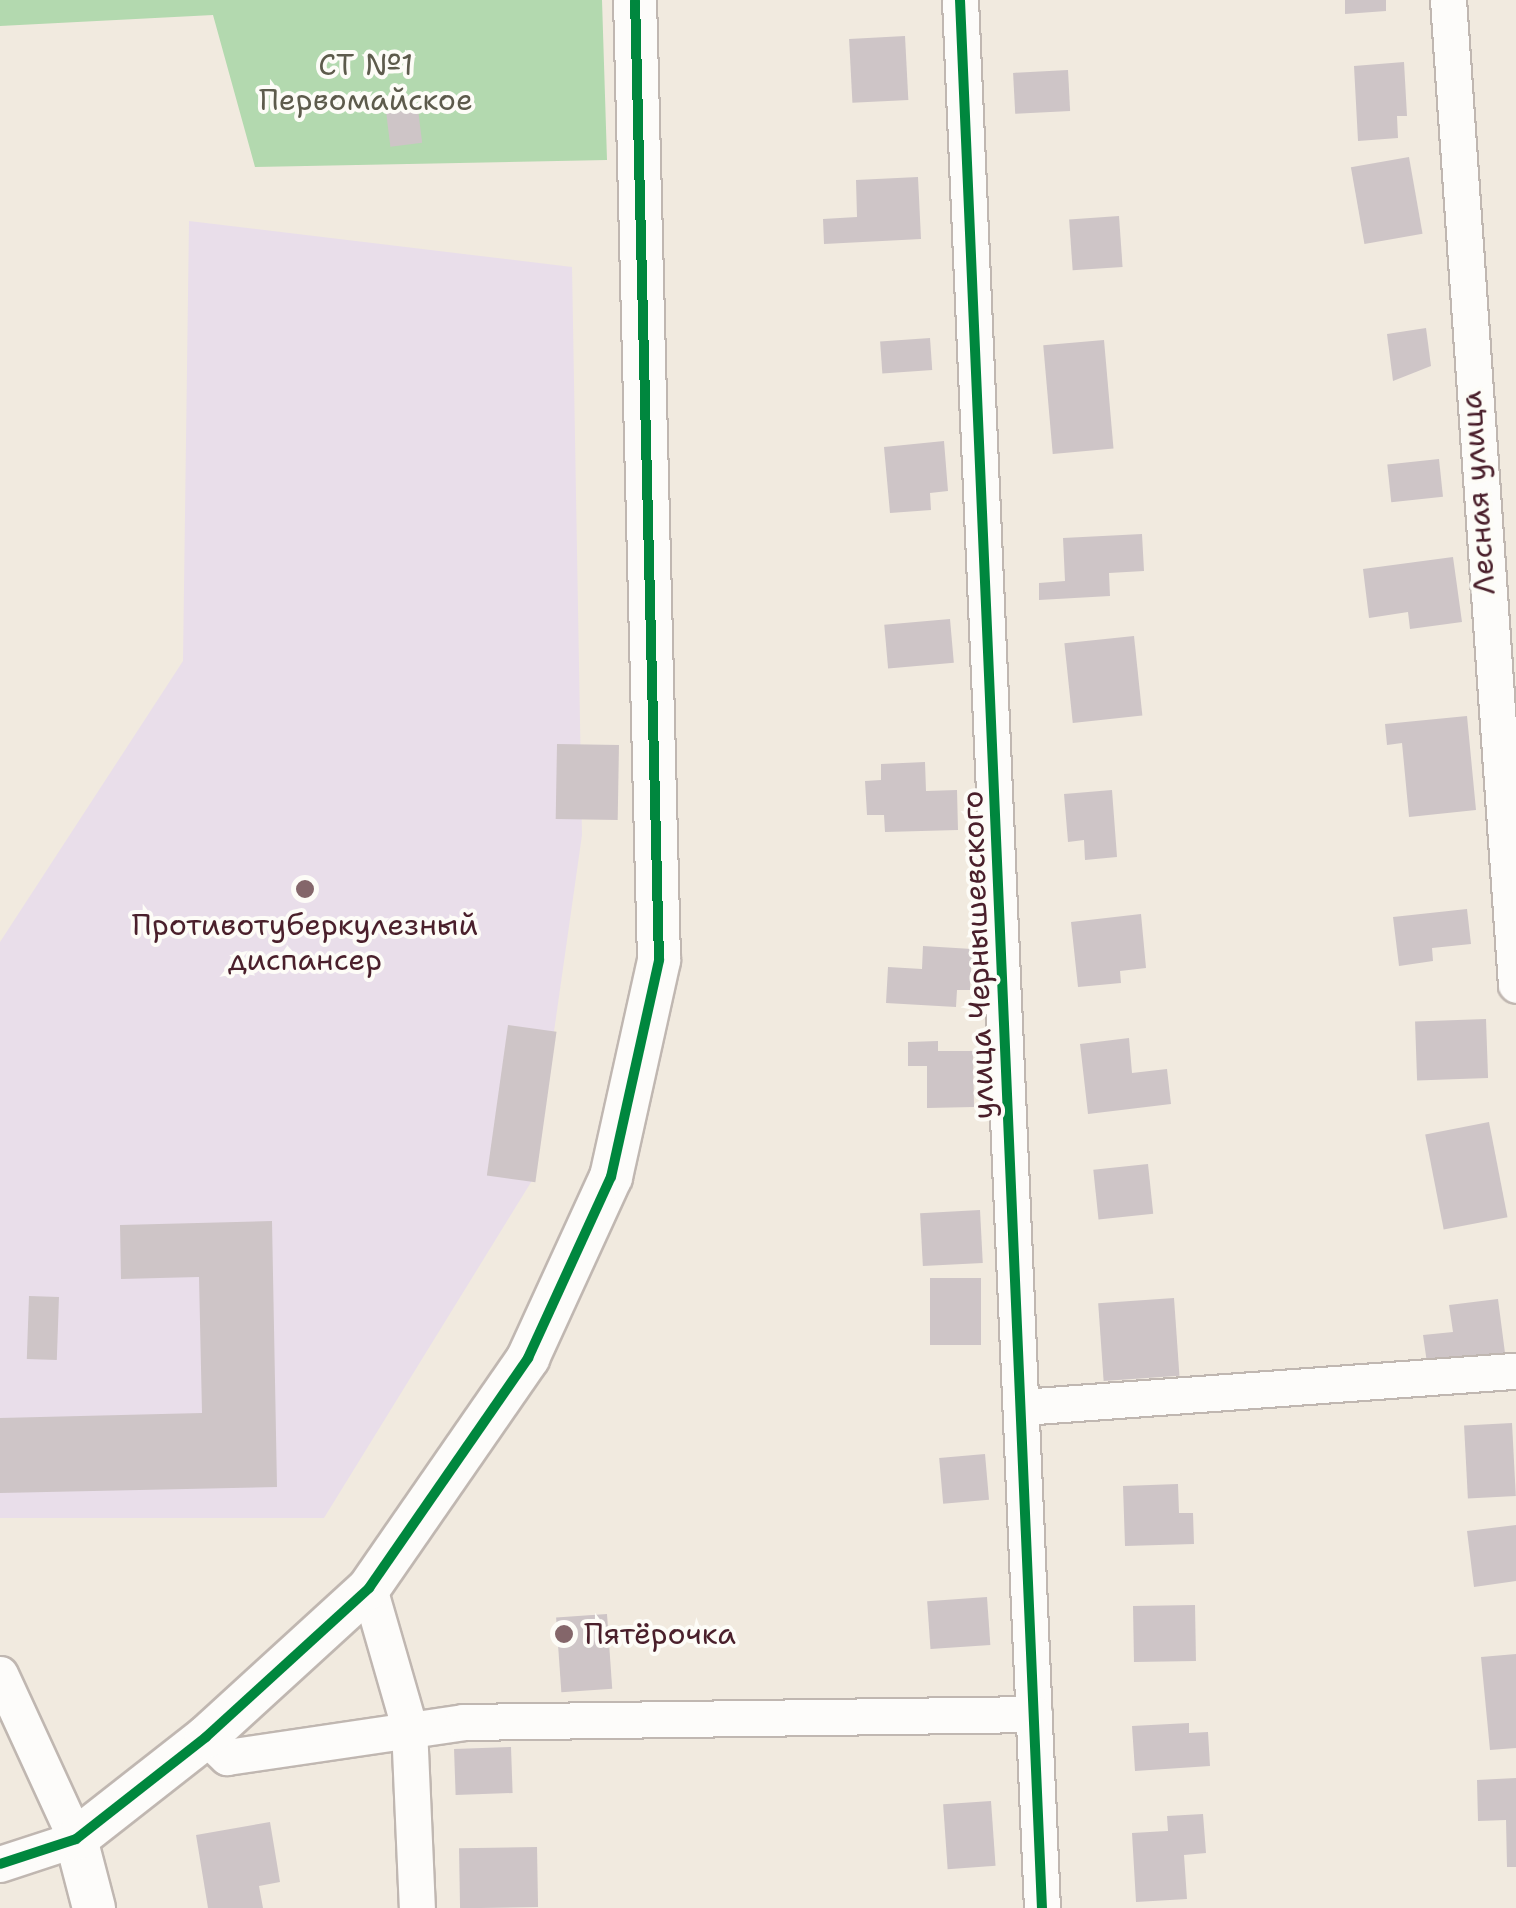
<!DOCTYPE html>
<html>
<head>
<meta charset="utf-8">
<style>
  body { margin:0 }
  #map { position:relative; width:1516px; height:1908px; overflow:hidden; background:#f1eadf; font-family:"Shantell Sans",sans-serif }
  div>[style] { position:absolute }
  .built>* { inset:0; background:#e9deea }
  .green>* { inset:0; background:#b3d9af }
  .building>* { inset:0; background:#cec5c7; transform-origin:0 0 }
  .roads { filter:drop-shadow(2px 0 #c0b7b1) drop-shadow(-2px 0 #c0b7b1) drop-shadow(0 2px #c0b7b1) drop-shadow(0 -2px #c0b7b1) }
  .minor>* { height:35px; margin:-17.5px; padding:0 17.5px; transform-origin:17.5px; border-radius:17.5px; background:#fdfcfa }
  .tertiary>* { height:42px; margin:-21px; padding:0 21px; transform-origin:21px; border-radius:21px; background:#fdfcfa }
  .cycleway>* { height:10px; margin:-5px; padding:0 5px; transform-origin:5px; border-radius:5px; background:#00873e }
  .dots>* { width:28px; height:28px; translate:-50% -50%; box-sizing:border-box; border:5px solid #fdfcf7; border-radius:50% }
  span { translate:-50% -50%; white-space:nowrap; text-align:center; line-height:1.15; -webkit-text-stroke:8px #fdfcf7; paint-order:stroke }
  .park-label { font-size:30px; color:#5d5b4c }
  .street-label { font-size:30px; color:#4a1f2b }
  .poi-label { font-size:30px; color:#4a1f2b }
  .left { translate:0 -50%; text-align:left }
</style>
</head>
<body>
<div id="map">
  <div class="built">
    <div style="clip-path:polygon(189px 221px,572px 267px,582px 835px,533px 1179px,324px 1518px,0 1518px,0 942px,183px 661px)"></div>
  </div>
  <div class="green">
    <div style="clip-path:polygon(0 0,602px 0,607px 160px,255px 167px,213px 15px,0 26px)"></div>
  </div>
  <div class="building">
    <div style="clip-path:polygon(1345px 0,1386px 0,1386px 11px,1345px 14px)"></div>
    <div style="left:905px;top:36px;width:64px;height:56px;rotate:87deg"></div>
    <div style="clip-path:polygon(1404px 62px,1407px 116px,1397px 116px,1398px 138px,1358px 141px,1354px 66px)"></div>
    <div style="left:1068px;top:70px;width:41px;height:55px;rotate:87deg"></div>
    <div style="left:418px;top:109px;width:34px;height:32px;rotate:83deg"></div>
    <div style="left:1409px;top:157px;width:78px;height:59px;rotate:80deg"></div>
    <div style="clip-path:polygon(918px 177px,921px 239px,824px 244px,823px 219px,857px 217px,856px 180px)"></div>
    <div style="left:1119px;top:216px;width:51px;height:50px;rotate:86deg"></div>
    <div style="clip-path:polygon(1426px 328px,1431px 366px,1393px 381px,1387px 334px)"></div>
    <div style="left:930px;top:338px;width:32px;height:50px;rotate:86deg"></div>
    <div style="left:1104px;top:340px;width:109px;height:61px;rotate:85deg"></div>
    <div style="clip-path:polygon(944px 441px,948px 491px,930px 493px,931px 510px,890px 513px,884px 447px)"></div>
    <div style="left:1439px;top:459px;width:38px;height:52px;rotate:84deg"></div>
    <div style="clip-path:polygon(1142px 534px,1144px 571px,1109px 573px,1110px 596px,1039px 600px,1039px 583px,1065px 581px,1063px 538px)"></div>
    <div style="clip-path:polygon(1453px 557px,1462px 622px,1410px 629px,1408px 612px,1369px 618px,1363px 569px)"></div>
    <div style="left:950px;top:619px;width:44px;height:66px;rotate:85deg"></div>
    <div style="left:1134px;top:636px;width:80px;height:70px;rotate:84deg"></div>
    <div style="clip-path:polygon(1467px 716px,1476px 810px,1409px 817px,1402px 743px,1387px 745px,1385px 724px)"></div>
    <div style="left:557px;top:744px;width:62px;height:75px;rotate:1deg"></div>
    <div style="clip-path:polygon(925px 762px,926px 791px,957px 790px,958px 830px,885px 832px,884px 815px,867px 815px,865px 781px,881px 780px,881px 764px)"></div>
    <div style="clip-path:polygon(1112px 790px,1117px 857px,1085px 860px,1084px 840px,1068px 842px,1064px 794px)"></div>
    <div style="clip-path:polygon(1467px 909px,1471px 944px,1432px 948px,1433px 961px,1399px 966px,1393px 917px)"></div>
    <div style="clip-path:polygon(1141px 914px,1146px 968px,1120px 971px,1121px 983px,1078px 987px,1071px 922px)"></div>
    <div style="clip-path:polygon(923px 946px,972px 949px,970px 990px,957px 990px,956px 1007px,886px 1003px,888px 967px,922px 969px)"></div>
    <div style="left:1486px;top:1019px;width:59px;height:71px;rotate:88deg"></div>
    <div style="left:508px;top:1025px;width:49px;height:152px;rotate:8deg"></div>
    <div style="clip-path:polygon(1129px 1038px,1132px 1073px,1167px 1069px,1171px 1104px,1088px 1114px,1080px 1044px)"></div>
    <div style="clip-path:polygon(938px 1041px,938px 1051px,973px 1051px,974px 1107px,927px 1108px,927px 1066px,908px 1066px,908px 1042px)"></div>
    <div style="left:1489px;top:1122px;width:97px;height:65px;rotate:79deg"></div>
    <div style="left:1148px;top:1164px;width:50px;height:55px;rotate:84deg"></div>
    <div style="left:980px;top:1210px;width:53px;height:60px;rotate:87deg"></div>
    <div style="clip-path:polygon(272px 1221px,277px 1487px,0 1493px,0 1418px,202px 1413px,199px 1277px,121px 1279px,120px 1225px)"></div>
    <div style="left:930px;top:1278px;width:51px;height:67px"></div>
    <div style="left:29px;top:1296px;width:30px;height:63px;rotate:2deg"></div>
    <div style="left:1174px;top:1298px;width:78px;height:76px;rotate:86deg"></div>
    <div style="clip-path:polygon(1498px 1299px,1505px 1353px,1427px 1363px,1423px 1335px,1453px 1332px,1449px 1305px)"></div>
    <div style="left:1512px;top:1423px;width:73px;height:48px;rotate:87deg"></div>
    <div style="left:985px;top:1454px;width:46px;height:46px;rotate:85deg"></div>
    <div style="clip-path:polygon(1178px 1484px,1179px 1513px,1193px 1513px,1194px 1544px,1125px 1546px,1123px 1486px)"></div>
    <div style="clip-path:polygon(1516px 1525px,1516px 1581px,1474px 1587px,1467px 1531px)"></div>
    <div style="left:987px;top:1597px;width:48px;height:60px;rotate:86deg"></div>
    <div style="left:1195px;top:1605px;width:56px;height:62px;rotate:89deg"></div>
    <div style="left:607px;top:1614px;width:75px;height:51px;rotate:86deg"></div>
    <div style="clip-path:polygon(1516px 1654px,1516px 1748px,1490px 1750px,1481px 1657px)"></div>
    <div style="clip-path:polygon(1189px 1723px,1189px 1733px,1208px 1732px,1210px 1766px,1135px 1771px,1132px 1726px)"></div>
    <div style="left:511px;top:1747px;width:46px;height:57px;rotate:88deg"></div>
    <div style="clip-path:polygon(1516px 1778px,1516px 1867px,1507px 1867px,1506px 1820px,1478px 1821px,1477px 1780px)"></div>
    <div style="left:991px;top:1801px;width:65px;height:48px;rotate:86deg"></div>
    <div style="clip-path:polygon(1203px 1814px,1206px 1853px,1184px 1855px,1187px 1899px,1136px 1902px,1132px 1833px,1168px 1831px,1167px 1816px)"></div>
    <div style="clip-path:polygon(270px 1822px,280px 1882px,259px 1886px,263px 1908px,208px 1908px,196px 1835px)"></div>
    <div style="left:537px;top:1847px;width:60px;height:78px;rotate:89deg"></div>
  </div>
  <div class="roads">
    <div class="minor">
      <div style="left:960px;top:0;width:1910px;rotate:87.54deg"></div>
      <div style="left:1448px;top:0;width:987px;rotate:86.05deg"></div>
      <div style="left:1022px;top:1407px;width:495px;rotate:-4.2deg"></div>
      <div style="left:369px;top:1588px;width:145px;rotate:73.9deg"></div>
      <div style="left:409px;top:1727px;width:181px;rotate:87.5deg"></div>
      <div style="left:0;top:1674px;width:182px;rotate:65.3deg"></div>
      <div style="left:76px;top:1839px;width:80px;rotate:161.8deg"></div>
      <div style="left:206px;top:1737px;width:29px;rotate:44deg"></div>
      <div style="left:227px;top:1757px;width:239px;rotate:-8.4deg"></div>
      <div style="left:463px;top:1722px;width:571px;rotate:-0.8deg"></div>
    </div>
    <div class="tertiary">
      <div style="left:94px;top:1908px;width:71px;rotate:-104.6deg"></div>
      <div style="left:76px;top:1839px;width:165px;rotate:-38.1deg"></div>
      <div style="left:206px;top:1737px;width:221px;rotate:-42.4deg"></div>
      <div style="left:369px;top:1588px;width:280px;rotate:-55.3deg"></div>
      <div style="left:528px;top:1358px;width:199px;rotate:-65.4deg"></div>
      <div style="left:611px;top:1177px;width:222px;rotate:-77.5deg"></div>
      <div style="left:659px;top:960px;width:960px;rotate:-91.43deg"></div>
    </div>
  </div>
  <div class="cycleway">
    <div style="left:960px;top:0;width:1910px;rotate:87.54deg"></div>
    <div style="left:0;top:1864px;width:80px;rotate:-18.2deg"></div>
    <div style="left:76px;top:1839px;width:165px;rotate:-38.1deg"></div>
    <div style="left:206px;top:1737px;width:221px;rotate:-42.4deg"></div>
    <div style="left:369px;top:1588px;width:280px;rotate:-55.3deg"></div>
    <div style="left:528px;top:1358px;width:199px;rotate:-65.4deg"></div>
    <div style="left:611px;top:1177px;width:222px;rotate:-77.5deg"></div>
    <div style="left:659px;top:960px;width:960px;rotate:-91.43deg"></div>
  </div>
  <div class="dots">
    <div style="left:305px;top:889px;background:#84666a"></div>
    <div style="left:564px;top:1634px;background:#84666a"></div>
  </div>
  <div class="park-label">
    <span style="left:366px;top:82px">СТ №1<br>Первомайское</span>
  </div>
  <div class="street-label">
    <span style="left:1478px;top:493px;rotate:-94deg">Лесная улица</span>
    <span style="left:978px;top:955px;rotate:-92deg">улица Чернышевского</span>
  </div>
  <div class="poi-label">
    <span style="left:305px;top:942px">Противотуберкулезный<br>диспансер</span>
    <span class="left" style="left:584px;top:1634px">Пятёрочка</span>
  </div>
</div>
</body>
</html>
